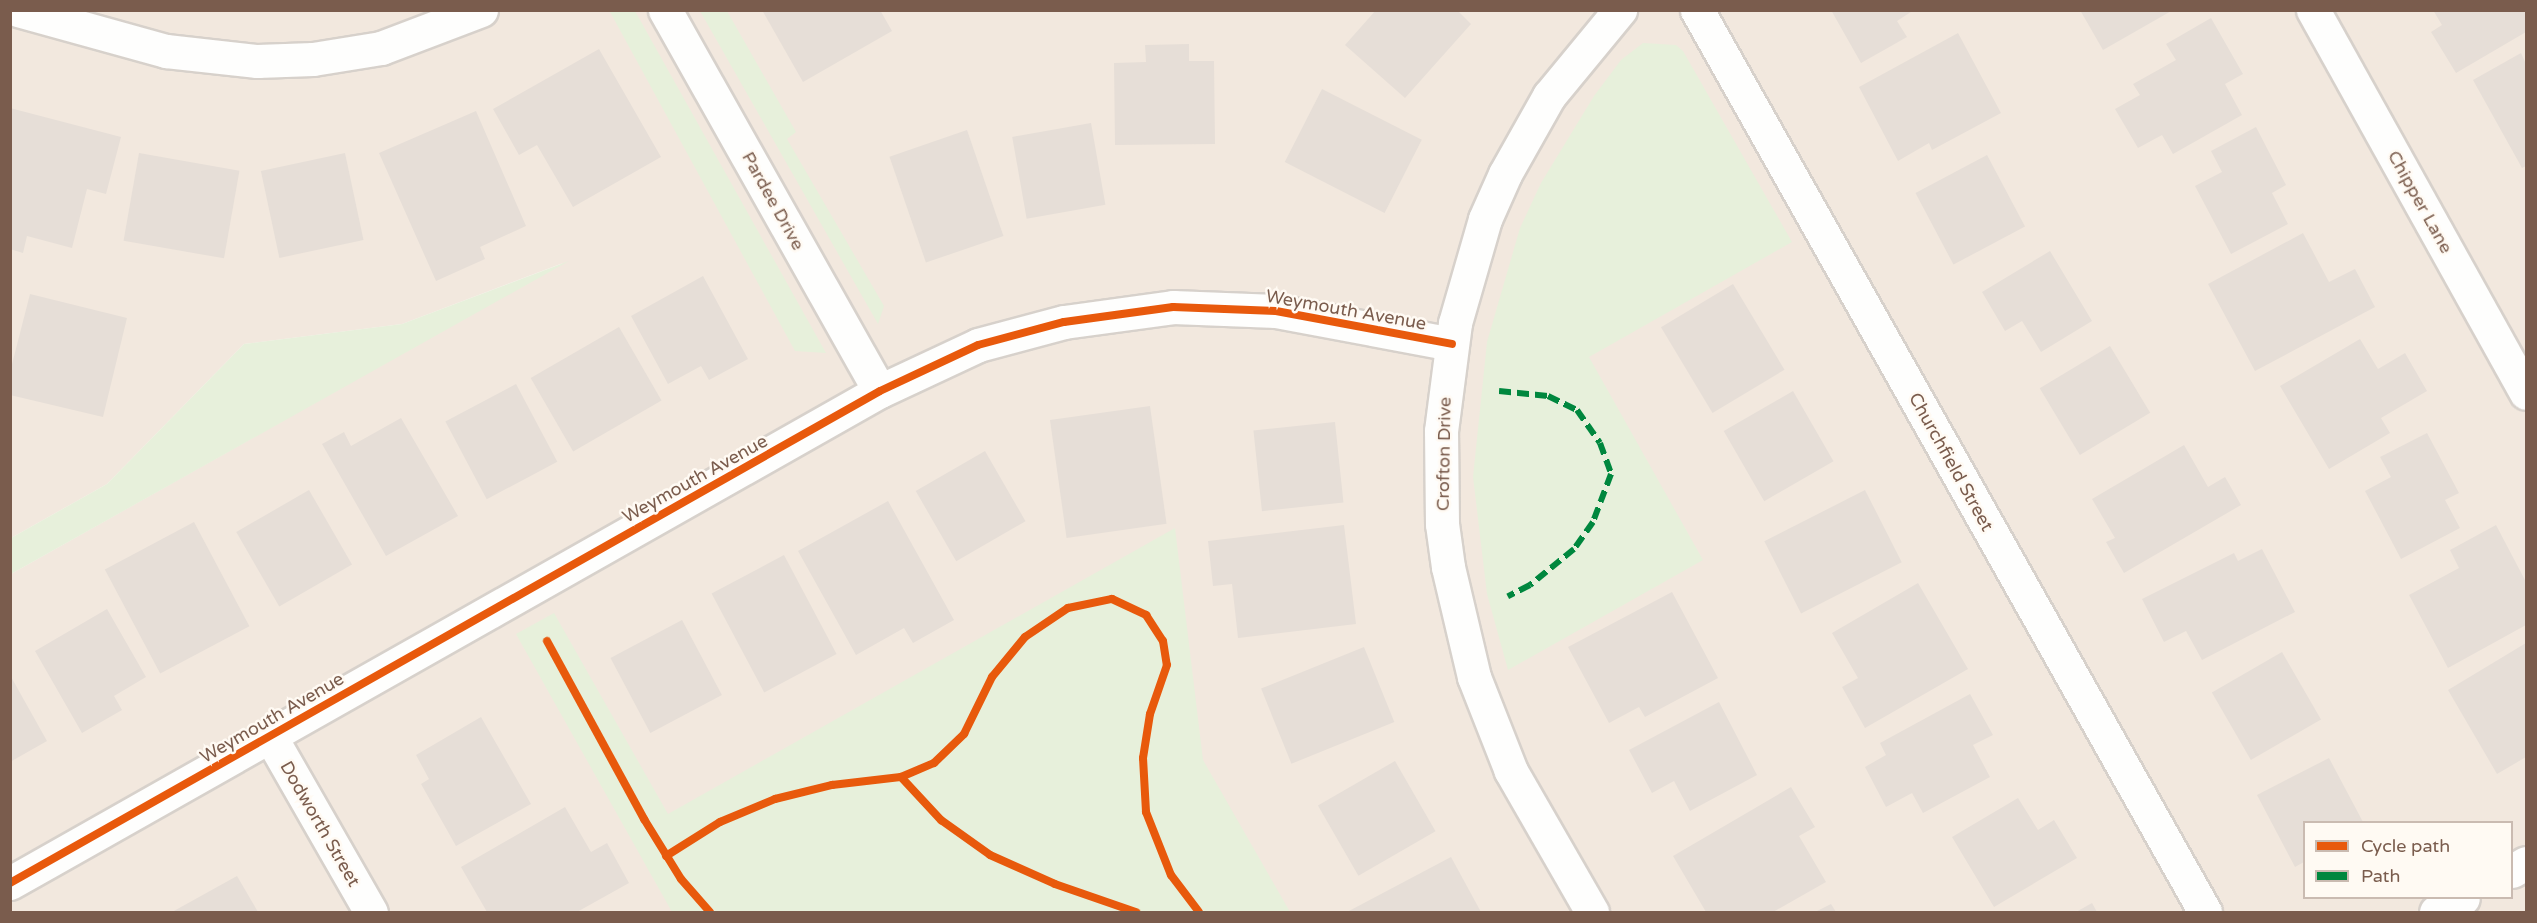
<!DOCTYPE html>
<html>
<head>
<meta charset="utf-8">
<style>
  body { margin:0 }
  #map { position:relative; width:2537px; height:923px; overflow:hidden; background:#f9f5f0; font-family:"Varela Round",sans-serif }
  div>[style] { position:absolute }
  .residential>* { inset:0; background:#f2e8de }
  .green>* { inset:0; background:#e7f0db }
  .building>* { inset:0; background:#e6ded7; transform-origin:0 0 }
  .roads { filter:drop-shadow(2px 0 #d7d1cb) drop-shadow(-2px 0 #d7d1cb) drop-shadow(0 2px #d7d1cb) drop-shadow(0 -2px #d7d1cb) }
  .minor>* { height:33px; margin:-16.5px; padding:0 16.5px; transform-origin:16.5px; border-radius:16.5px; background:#fefefd }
  .quiet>* { height:6px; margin-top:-3px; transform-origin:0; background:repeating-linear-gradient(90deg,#00873e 0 12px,transparent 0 18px) }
  .cycleway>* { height:8px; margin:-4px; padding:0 4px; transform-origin:4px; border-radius:4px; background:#e8590c }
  span { translate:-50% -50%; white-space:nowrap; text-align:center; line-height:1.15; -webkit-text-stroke:5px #fffaf3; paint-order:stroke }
  .street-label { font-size:18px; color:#7a5c4d }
  .frame { position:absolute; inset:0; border:12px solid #7a5c4d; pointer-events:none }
  .legend { position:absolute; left:2303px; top:821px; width:210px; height:78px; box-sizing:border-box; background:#fffaf3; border:2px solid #cabbb1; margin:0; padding:8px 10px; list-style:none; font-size:18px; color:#7a5c4d }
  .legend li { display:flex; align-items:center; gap:12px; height:30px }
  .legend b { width:30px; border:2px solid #cabbb1 }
</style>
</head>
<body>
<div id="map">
  <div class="residential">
    <div style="clip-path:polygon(evenodd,11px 10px,2526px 11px,2526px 912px,11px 912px,11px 574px,563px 263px,402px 324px,244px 344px,107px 484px,11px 538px,11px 10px,2304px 822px,2512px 822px,2512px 898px,2304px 898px,2304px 822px)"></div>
  </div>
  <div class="green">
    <div style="clip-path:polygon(609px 10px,635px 11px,826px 353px,795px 351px)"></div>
    <div style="clip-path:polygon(700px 11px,727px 11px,796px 132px,787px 139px,884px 306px,878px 324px)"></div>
    <div style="clip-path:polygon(1643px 43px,1676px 45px,1683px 51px,1792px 242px,1589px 357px,1703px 560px,1508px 670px,1487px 594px,1473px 477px,1487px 342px,1520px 228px,1541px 183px,1594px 96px,1621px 60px)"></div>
    <div style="clip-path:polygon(569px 261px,11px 574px,11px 538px,107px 484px,244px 344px,402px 324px)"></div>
    <div style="clip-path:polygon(1175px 528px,1203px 760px,1290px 912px,672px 912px,516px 634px,554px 613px,668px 814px)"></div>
  </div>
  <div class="building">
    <div style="clip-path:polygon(762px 10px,880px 10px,892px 31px,803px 82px)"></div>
    <div style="clip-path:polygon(1376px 10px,1457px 10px,1471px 24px,1405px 98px,1345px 45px)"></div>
    <div style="clip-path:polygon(1831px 10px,1914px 10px,1897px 21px,1907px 37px,1861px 63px)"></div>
    <div style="clip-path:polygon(2080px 10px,2173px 10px,2103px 50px)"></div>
    <div style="clip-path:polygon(2433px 10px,2526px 10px,2526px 32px,2456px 73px,2431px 32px,2442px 25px)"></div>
    <div style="clip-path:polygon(2211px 18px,2243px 74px,2225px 84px,2242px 115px,2173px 154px,2162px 135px,2138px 148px,2115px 109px,2140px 95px,2133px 84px,2176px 60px,2166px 44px)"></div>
    <div style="clip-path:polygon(1958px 33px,2001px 113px,1932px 150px,1929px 143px,1898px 161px,1859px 87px)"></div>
    <div style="clip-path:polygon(1189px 44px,1189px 61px,1214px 61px,1215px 144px,1115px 145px,1114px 63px,1146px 62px,1145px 45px)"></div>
    <div style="clip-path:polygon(599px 49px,661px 157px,573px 207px,537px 145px,519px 155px,493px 109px)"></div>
    <div style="clip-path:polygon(2521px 53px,2526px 64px,2526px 166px,2522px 168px,2473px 80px)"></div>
    <div style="left:1322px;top:89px;width:112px;height:82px;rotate:27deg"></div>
    <div style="clip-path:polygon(10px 108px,121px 137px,106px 194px,87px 189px,72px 248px,27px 236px,23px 253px,10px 249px)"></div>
    <div style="clip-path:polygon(476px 111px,526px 226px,480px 247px,485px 259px,436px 281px,379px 153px)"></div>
    <div style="left:1091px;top:123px;width:83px;height:80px;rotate:80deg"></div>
    <div style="clip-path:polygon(2256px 127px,2286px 185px,2272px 193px,2288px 224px,2231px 254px,2195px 186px,2222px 172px,2211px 151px)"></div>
    <div style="left:967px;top:130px;width:112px;height:82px;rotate:71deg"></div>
    <div style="left:139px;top:153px;width:102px;height:89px;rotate:10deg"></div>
    <div style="left:345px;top:153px;width:89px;height:86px;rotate:78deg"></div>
    <div style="left:1987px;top:155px;width:81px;height:81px;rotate:62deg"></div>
    <div style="clip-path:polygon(2303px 233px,2329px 282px,2355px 269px,2375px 307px,2255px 371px,2208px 284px)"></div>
    <div style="clip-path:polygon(2050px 251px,2092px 321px,2041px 352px,2022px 321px,2005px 331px,1982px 292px)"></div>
    <div style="clip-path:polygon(703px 276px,748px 359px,709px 380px,701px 366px,668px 384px,631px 316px)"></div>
    <div style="left:1733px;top:284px;width:100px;height:84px;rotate:59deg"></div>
    <div style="clip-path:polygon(30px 294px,127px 318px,103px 417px,10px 395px,10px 372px)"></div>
    <div style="left:619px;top:327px;width:85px;height:102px;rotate:60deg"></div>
    <div style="clip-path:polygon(2360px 339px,2378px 369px,2405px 353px,2427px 391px,2381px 418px,2390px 433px,2329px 469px,2280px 386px)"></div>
    <div style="left:2110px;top:346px;width:78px;height:82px;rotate:59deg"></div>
    <div style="left:516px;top:384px;width:88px;height:80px;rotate:62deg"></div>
    <div style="left:1793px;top:391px;width:81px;height:80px;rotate:60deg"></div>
    <div style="left:1150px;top:406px;width:119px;height:101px;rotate:82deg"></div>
    <div style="clip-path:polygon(401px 418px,458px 516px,386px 556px,322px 444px,344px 432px,351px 446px)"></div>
    <div style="left:1335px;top:422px;width:81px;height:82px;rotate:84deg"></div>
    <div style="clip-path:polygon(2427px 433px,2459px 493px,2445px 500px,2460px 528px,2401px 559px,2365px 491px,2391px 477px,2380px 457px)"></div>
    <div style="clip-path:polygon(2184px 445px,2208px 487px,2225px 477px,2241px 505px,2124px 573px,2106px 542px,2115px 538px,2092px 499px)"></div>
    <div style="left:985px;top:451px;width:81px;height:80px;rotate:60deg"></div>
    <div style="left:309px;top:490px;width:86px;height:84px;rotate:60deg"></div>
    <div style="left:1865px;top:490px;width:81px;height:113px;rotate:63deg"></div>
    <div style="clip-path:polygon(888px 501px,954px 620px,913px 643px,904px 628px,856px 655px,798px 551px)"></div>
    <div style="left:194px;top:522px;width:118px;height:101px;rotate:62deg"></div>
    <div style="clip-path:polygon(1344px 525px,1356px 624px,1238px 638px,1232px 584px,1213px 586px,1208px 541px)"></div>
    <div style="clip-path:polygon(2496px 525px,2526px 582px,2526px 625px,2448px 668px,2409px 595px,2459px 568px,2450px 550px)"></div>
    <div style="clip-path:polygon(2262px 549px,2295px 612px,2202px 660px,2186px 631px,2164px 642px,2142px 599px,2234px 553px,2238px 561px)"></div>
    <div style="left:784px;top:555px;width:112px;height:82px;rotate:62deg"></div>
    <div style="clip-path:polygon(1918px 583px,1968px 669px,1865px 728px,1842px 687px,1858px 678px,1832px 633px)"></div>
    <div style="clip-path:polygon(1672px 592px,1718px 678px,1645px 717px,1639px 707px,1609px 723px,1568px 647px)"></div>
    <div style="clip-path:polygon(107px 609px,146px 677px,114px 696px,122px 710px,82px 733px,35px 651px)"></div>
    <div style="left:682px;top:620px;width:85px;height:81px;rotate:62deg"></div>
    <div style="clip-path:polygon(2526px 643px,2526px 757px,2497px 774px,2448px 690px)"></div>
    <div style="left:1364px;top:647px;width:81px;height:111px;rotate:68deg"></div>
    <div style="left:2282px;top:652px;width:78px;height:81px;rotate:60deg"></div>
    <div style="clip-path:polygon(10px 675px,47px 741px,10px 762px)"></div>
    <div style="clip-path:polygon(1970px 694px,1993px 735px,1973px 745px,1990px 777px,1923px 813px,1912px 793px,1886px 807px,1865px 767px,1886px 755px,1880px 743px)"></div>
    <div style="clip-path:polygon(1719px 702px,1757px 775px,1690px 811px,1674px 781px,1652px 793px,1629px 750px)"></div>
    <div style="clip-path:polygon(481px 717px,531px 804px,456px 846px,421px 784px,429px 779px,416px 755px)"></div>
    <div style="clip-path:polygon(2329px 758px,2363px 822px,2304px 822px,2304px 862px,2295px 867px,2257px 795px)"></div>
    <div style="left:1395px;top:761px;width:81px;height:89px;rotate:60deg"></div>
    <div style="clip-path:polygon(1791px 787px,1815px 827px,1799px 836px,1826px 882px,1773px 912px,1706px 912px,1673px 856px)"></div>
    <div style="clip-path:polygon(2018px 798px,2038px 830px,2054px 820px,2077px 858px,1994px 907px,1952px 837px)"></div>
    <div style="clip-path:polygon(565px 807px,591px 852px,607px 843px,629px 883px,577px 912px,487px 912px,461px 867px)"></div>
    <div style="clip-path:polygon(1451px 857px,1481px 912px,1347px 912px)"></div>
    <div style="clip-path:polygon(237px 876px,258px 912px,172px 912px)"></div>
    <div style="clip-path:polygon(2092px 903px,2097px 912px,2076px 912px)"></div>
    <div style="clip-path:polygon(1831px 904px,1836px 912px,1815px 912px)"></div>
  </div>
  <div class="roads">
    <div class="minor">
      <div style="left:18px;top:10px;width:154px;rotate:15.5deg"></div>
      <div style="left:166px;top:51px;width:92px;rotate:6.3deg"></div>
      <div style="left:257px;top:61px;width:56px;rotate:-2deg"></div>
      <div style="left:313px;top:59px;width:69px;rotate:-9.2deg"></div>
      <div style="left:381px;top:48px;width:107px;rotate:-20.8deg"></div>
      <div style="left:665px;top:10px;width:437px;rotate:60.6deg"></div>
      <div style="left:1697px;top:10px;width:1035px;rotate:60.61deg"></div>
      <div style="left:2313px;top:10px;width:438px;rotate:60.9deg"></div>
      <div style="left:270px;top:736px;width:203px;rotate:60.2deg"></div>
      <div style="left:2512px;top:871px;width:16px;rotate:-30deg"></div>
      <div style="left:10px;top:883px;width:999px;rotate:-29.49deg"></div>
      <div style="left:880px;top:391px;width:108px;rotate:-25.1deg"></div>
      <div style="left:978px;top:345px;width:89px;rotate:-15deg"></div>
      <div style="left:1064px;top:322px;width:110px;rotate:-7.8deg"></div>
      <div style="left:1173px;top:307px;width:103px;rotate:2.2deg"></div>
      <div style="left:1276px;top:311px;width:179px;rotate:10.6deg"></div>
      <div style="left:1592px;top:912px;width:163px;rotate:-119.9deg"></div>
      <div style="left:1511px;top:771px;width:101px;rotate:-111.5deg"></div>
      <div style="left:1474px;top:677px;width:113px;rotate:-103.3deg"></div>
      <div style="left:1448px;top:567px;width:43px;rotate:-97.9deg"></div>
      <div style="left:1442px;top:524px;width:93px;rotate:-90.6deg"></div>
      <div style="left:1441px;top:431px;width:109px;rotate:-82.6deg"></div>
      <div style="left:1455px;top:323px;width:108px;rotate:-73.9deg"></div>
      <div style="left:1485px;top:219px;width:49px;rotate:-66deg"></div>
      <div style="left:1505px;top:174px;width:90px;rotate:-60.6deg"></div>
      <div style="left:1549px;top:96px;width:112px;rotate:-50.5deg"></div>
      <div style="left:2436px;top:912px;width:30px;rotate:-27deg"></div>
    </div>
  </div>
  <div class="quiet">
    <div style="left:1499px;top:391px;width:49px;rotate:5.8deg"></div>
    <div style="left:1548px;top:396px;width:32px;rotate:26deg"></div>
    <div style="left:1577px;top:410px;width:40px;rotate:55.1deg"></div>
    <div style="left:1600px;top:443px;width:33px;rotate:70deg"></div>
    <div style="left:1611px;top:474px;width:51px;rotate:110.6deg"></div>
    <div style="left:1593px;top:522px;width:33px;rotate:125deg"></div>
    <div style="left:1574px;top:549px;width:57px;rotate:140.7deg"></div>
    <div style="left:1530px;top:585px;width:25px;rotate:153deg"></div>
  </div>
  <div class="cycleway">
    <div style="left:547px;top:641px;width:203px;rotate:61.4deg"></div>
    <div style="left:644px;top:819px;width:70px;rotate:58.3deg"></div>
    <div style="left:681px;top:879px;width:44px;rotate:48.7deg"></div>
    <div style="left:901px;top:777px;width:59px;rotate:47.1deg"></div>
    <div style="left:941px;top:820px;width:60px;rotate:35.5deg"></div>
    <div style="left:990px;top:855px;width:71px;rotate:24deg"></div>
    <div style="left:1055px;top:884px;width:86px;rotate:19.1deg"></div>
    <div style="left:666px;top:856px;width:64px;rotate:-32.2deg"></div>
    <div style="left:720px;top:822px;width:60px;rotate:-22.7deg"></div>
    <div style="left:775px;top:799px;width:59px;rotate:-13.8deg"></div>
    <div style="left:832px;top:785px;width:69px;rotate:-6.6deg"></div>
    <div style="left:901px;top:777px;width:36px;rotate:-23deg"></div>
    <div style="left:934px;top:763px;width:42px;rotate:-44deg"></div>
    <div style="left:964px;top:734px;width:64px;rotate:-63.8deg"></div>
    <div style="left:992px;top:677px;width:52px;rotate:-50.5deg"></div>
    <div style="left:1025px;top:637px;width:52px;rotate:-34deg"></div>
    <div style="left:1068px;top:608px;width:45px;rotate:-11.6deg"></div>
    <div style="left:1112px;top:599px;width:38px;rotate:25deg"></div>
    <div style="left:1146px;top:615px;width:31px;rotate:57deg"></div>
    <div style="left:1163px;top:641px;width:24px;rotate:81deg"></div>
    <div style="left:1167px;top:665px;width:52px;rotate:109.1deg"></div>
    <div style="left:1150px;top:714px;width:45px;rotate:99deg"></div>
    <div style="left:1143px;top:758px;width:54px;rotate:86.8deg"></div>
    <div style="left:1146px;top:812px;width:68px;rotate:68.4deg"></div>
    <div style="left:1171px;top:875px;width:46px;rotate:52.9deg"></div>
    <div style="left:10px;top:883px;width:999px;rotate:-29.49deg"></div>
    <div style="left:880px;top:391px;width:108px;rotate:-25.1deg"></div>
    <div style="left:978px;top:345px;width:89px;rotate:-15deg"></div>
    <div style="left:1064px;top:322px;width:110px;rotate:-7.8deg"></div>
    <div style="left:1173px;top:307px;width:103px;rotate:2.2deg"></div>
    <div style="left:1276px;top:311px;width:179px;rotate:10.6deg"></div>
  </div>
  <div class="street-label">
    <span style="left:773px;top:201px;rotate:61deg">Pardee Drive</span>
    <span style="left:2420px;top:202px;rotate:61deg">Chipper Lane</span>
    <span style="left:1346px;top:310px;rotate:10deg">Weymouth Avenue</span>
    <span style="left:1444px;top:454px;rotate:-89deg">Crofton Drive</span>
    <span style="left:1951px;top:462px;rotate:61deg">Churchfield Street</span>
    <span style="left:695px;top:479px;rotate:-29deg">Weymouth Avenue</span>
    <span style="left:272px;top:718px;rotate:-30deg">Weymouth Avenue</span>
    <span style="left:320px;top:824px;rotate:60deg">Dodworth Street</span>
  </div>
  <div class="frame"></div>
  <ul class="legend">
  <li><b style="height:8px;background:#e8590c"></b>Cycle path</li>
  <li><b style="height:8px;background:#00873e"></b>Path</li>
  </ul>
</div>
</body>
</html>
